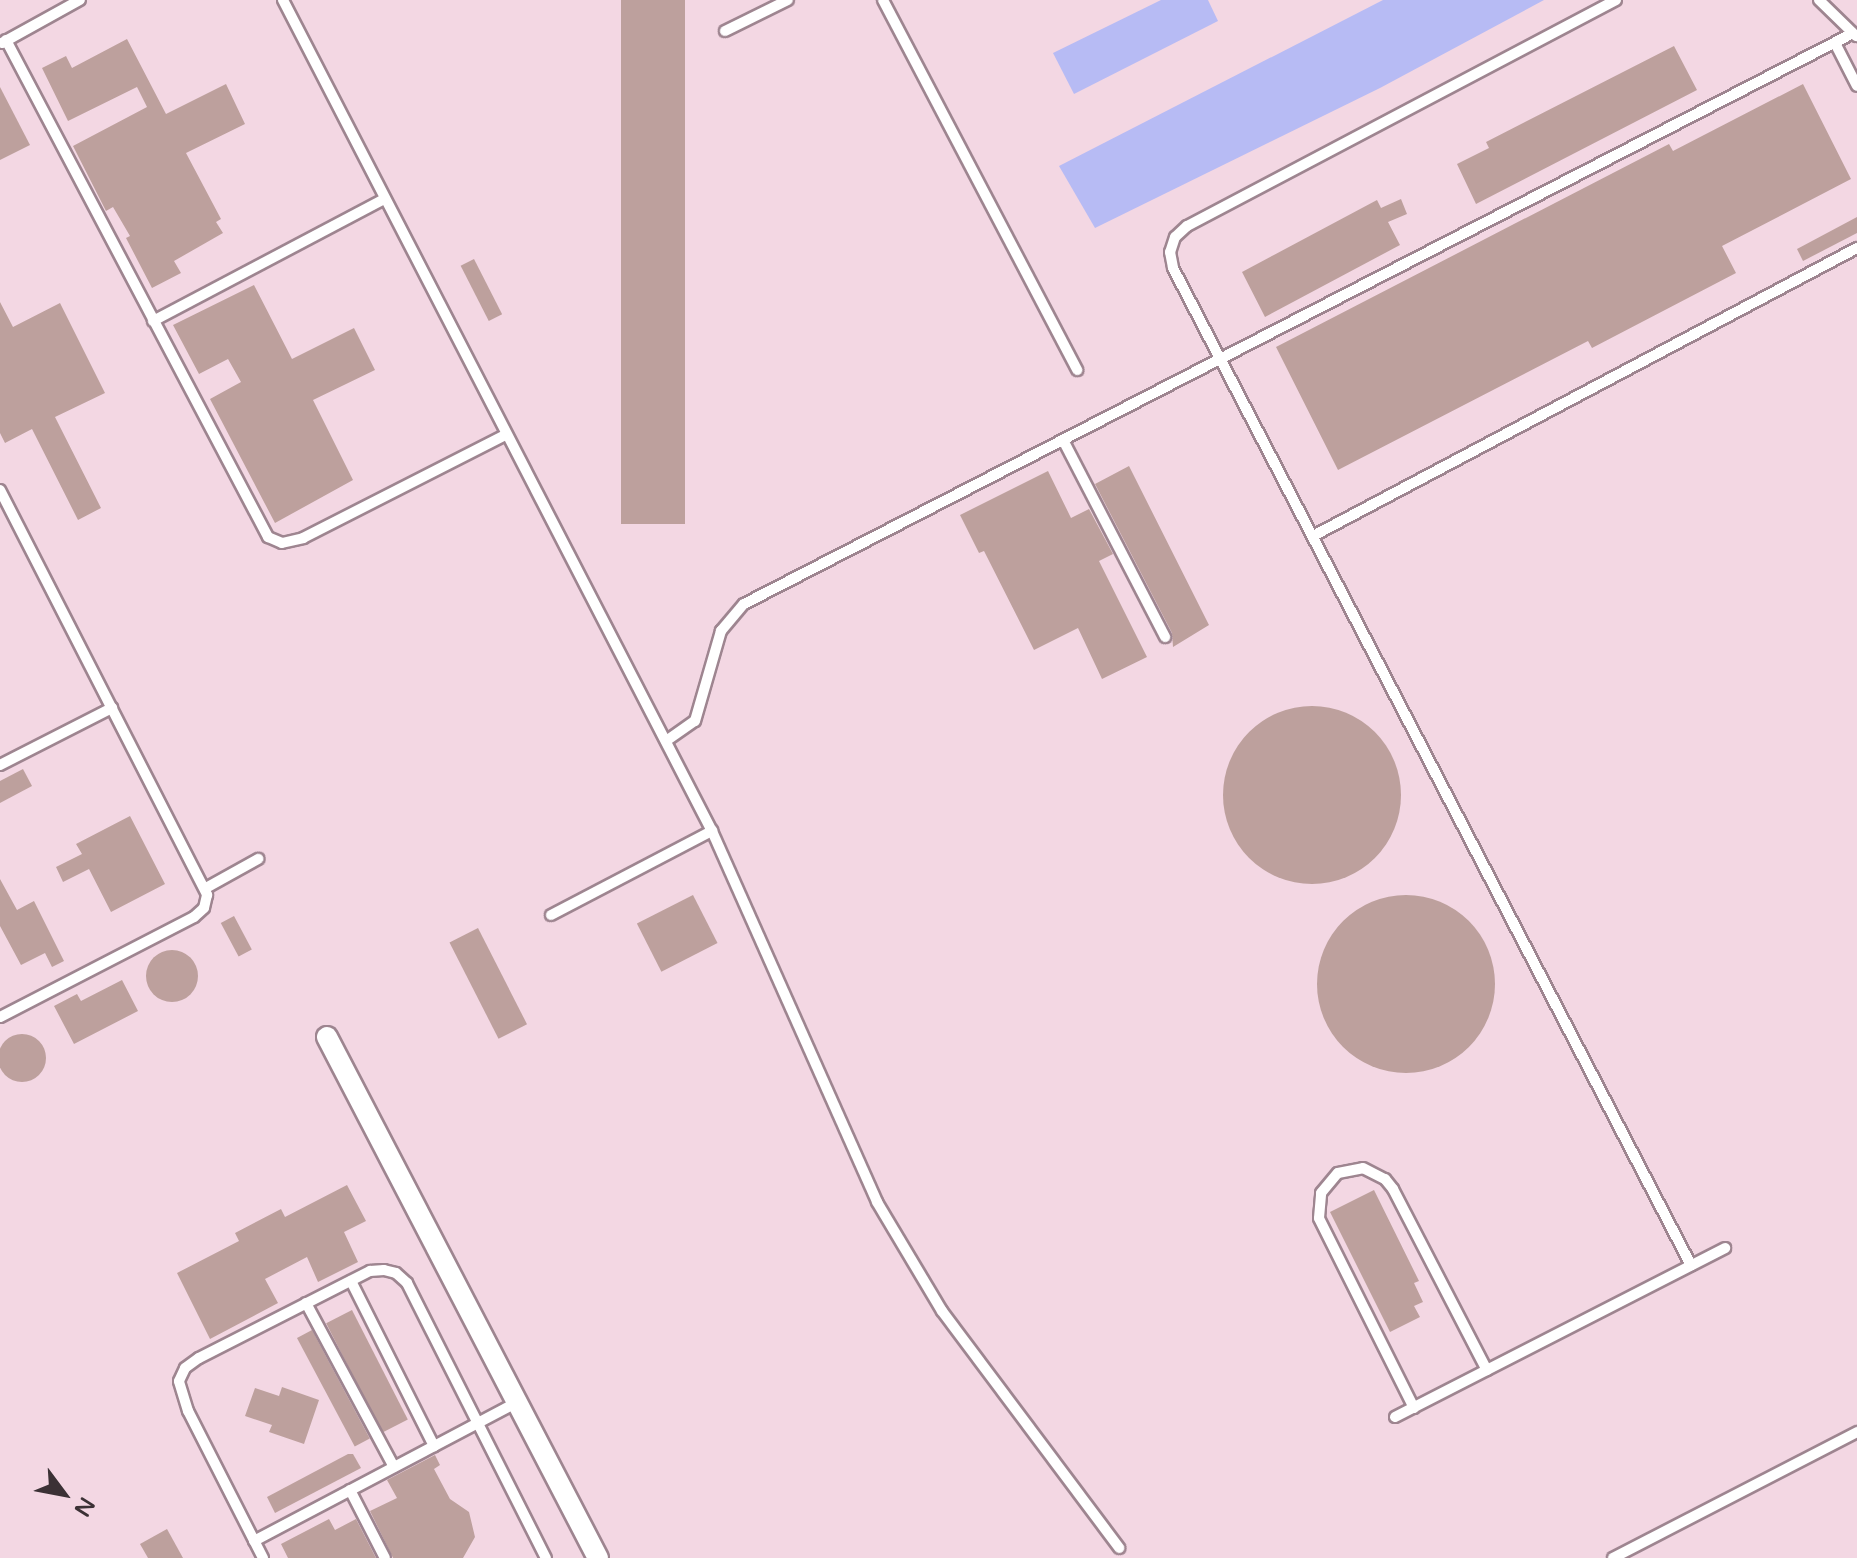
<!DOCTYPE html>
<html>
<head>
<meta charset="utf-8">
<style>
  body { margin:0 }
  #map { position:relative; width:1857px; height:1558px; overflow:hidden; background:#f3d7e3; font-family:"Varela Round",sans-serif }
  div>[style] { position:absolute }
  .water>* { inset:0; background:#b7bbf4 }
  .building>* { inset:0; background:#bda09d; transform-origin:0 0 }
  .round { border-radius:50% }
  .roads { filter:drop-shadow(2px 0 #9e8590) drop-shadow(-2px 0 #9e8590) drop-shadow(0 2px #9e8590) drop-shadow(0 -2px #9e8590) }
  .service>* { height:10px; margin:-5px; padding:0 5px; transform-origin:5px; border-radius:5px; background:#fff }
  .minor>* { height:20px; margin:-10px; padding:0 10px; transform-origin:10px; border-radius:10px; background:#fff }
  span { translate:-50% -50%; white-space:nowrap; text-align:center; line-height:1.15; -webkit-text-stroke:8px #f3d7e3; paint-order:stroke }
  .north { position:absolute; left:24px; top:1454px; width:80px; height:80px; -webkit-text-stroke:6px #f3d7e3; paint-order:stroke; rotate:122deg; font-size:22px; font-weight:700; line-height:32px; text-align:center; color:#3b3135 }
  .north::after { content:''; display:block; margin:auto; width:28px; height:36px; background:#3b3135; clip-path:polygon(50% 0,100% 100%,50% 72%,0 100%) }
</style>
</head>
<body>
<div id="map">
  <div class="water">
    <div style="clip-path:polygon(1161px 0,1208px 0,1218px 21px,1074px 94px,1053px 53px)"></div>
    <div style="clip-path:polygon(1383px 0,1544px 0,1380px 88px,1095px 228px,1059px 166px)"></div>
  </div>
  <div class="building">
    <div style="left:621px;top:0;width:64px;height:524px"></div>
    <div style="clip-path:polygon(127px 39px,166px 114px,226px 84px,245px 124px,186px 153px,221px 219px,216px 222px,223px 233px,174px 261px,181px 273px,152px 288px,126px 238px,130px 236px,113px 207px,106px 211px,73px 146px,147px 107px,137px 87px,68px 121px,42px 68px,66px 56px,72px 68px)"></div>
    <div style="clip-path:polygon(1674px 46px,1697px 90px,1476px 204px,1457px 164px,1489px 148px,1486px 142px)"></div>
    <div style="clip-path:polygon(1803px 84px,1851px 179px,1722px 246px,1736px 273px,1592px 348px,1588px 341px,1338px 470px,1276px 347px,1669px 144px,1673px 151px)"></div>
    <div style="clip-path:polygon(0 87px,30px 145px,0 160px)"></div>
    <div style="clip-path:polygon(1401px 199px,1407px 214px,1388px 222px,1400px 245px,1265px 317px,1242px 272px,1377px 200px,1381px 208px)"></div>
    <div style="clip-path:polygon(1857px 217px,1857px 233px,1803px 261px,1797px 249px)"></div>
    <div style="left:474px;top:259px;width:62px;height:15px;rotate:63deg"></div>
    <div style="clip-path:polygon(254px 285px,292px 359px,354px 328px,375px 370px,313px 400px,353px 480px,275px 523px,210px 399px,241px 382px,228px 359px,199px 374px,173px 325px)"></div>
    <div style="clip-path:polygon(0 302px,13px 327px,60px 303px,105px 393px,55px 417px,101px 508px,78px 520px,32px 429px,5px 443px,0 433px)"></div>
    <div style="clip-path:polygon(1129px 466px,1209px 625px,1173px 647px,1172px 633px,1095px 484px)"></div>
    <div style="clip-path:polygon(1048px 471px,1071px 518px,1089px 509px,1113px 554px,1099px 561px,1147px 657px,1102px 679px,1078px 628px,1034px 650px,984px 551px,979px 553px,960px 515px)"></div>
    <div class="round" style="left:1223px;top:706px;width:178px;height:178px"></div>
    <div style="clip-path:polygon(23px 769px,32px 786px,0 803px,0 781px)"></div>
    <div style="clip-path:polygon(130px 816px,165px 884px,111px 912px,89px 869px,63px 882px,56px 867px,82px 854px,76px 844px)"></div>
    <div style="clip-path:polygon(0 879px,17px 910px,34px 901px,64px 961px,52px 967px,45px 953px,21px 965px,0 926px)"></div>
    <div style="left:693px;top:895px;width:54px;height:63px;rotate:63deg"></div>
    <div class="round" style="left:1317px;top:895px;width:178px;height:178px"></div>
    <div style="left:234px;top:916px;width:38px;height:15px;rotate:62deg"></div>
    <div style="left:478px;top:928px;width:108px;height:32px;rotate:63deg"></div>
    <div class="round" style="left:146px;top:950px;width:52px;height:52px"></div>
    <div style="clip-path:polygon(122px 980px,138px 1011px,74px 1044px,54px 1006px,77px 994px,81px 1001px)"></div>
    <div class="round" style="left:-2px;top:1034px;width:48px;height:48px"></div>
    <div style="clip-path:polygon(347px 1185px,366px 1221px,344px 1232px,358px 1262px,318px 1282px,307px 1257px,265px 1279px,278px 1303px,210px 1339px,177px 1273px,239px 1241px,235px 1233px,281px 1209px,285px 1217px)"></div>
    <div style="clip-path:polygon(1374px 1190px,1419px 1281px,1414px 1283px,1423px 1302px,1414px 1306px,1420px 1317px,1390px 1332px,1330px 1212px)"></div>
    <div style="left:352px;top:1310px;width:123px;height:29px;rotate:63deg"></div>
    <div style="left:312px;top:1330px;width:123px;height:17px;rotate:62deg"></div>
    <div style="clip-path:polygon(282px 1387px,319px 1400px,304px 1444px,269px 1432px,272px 1425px,245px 1416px,255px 1388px,279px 1396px)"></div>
    <div style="clip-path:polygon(348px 1454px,353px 1454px,361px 1468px,275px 1513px,267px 1497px)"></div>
    <div style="clip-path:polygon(435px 1455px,440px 1465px,434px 1469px,450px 1499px,469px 1512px,475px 1537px,463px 1558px,393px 1558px,370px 1511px,397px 1498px,387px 1480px)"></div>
    <div style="clip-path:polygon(329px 1519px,335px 1530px,356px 1519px,376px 1558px,288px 1558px,281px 1544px)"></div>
    <div style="clip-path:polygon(167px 1529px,183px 1558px,148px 1558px,140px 1544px)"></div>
  </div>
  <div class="roads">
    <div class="service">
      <div style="left:283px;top:0;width:935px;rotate:62.7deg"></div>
      <div style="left:712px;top:831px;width:406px;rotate:66deg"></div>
      <div style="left:877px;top:1202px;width:127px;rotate:59.2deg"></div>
      <div style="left:942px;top:1311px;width:296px;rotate:53.2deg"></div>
      <div style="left:883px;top:0;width:418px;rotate:62.3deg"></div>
      <div style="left:1616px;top:0;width:485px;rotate:152.2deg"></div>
      <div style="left:1187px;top:226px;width:16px;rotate:137deg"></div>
      <div style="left:1175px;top:237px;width:16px;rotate:108deg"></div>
      <div style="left:1170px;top:252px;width:16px;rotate:79deg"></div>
      <div style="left:1173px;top:268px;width:1124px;rotate:62.55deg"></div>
      <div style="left:1819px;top:0;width:52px;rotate:44.2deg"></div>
      <div style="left:725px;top:31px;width:70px;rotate:-26.2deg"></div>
      <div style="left:6px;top:40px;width:562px;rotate:62.2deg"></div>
      <div style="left:268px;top:537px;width:15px;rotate:23deg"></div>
      <div style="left:282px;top:543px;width:22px;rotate:-13deg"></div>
      <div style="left:303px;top:538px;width:227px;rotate:-27deg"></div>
      <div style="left:2px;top:43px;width:89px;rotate:-28.9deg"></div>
      <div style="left:1835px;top:43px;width:48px;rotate:62.9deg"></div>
      <div style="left:153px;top:321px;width:261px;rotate:-27.8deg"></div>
      <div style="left:1063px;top:440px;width:222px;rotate:62.6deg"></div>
      <div style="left:0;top:490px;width:455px;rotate:62.9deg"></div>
      <div style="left:207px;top:895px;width:13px;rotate:103deg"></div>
      <div style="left:204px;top:908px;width:13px;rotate:138deg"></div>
      <div style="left:194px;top:917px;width:218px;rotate:152.7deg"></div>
      <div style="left:1313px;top:536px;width:616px;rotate:-27.9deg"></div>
      <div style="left:666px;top:741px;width:35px;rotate:-35deg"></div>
      <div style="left:695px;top:721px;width:94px;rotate:-73.9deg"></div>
      <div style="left:721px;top:631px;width:35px;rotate:-50deg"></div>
      <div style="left:744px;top:604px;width:1247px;rotate:-27.24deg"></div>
      <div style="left:0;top:765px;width:126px;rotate:-27deg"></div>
      <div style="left:206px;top:888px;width:60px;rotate:-29.1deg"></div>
      <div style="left:551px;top:915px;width:182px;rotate:-27.6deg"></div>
      <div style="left:351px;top:1281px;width:185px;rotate:63.3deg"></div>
      <div style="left:306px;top:1303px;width:186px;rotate:61.8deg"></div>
      <div style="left:1414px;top:1408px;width:212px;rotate:-116.6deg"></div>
      <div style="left:1319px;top:1218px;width:25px;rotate:-85deg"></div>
      <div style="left:1321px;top:1193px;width:26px;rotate:-50deg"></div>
      <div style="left:1338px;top:1173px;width:25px;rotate:-11deg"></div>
      <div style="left:1363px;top:1168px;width:25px;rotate:27deg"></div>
      <div style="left:1385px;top:1179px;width:13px;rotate:51deg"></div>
      <div style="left:1393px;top:1189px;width:204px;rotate:62.6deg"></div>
      <div style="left:1395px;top:1417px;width:371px;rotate:-27.1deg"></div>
      <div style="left:350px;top:1490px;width:76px;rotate:62.8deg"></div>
      <div style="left:254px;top:1541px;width:298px;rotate:-27.8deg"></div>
      <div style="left:263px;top:1558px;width:165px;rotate:-117deg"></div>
      <div style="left:188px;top:1411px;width:31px;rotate:-107deg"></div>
      <div style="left:179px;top:1381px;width:14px;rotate:-65deg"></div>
      <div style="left:185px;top:1368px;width:17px;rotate:-36deg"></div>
      <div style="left:199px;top:1358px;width:192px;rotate:-27deg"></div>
      <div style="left:370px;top:1271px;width:14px;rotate:-4deg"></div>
      <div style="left:384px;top:1270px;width:12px;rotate:14deg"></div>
      <div style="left:396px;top:1273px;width:15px;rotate:42deg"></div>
      <div style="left:407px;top:1283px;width:308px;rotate:63.2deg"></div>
      <div style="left:1613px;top:1558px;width:275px;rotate:-27.3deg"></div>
    </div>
    <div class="minor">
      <div style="left:327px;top:1037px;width:587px;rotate:62.52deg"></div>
    </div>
  </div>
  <div class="north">N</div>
</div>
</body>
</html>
